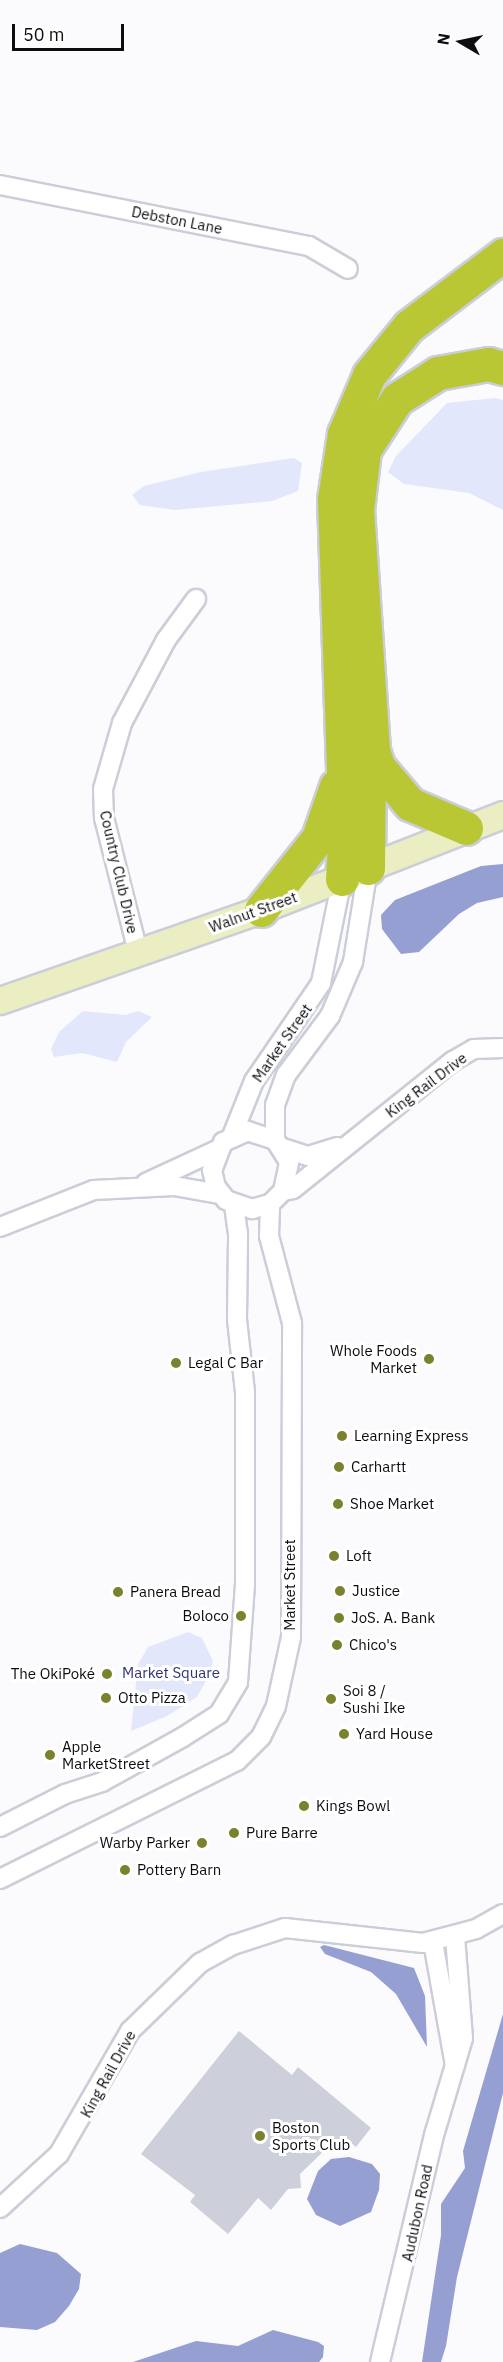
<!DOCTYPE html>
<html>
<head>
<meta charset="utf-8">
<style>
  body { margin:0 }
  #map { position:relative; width:503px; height:2362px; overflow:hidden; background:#fbfbfd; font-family:"IBM Plex Sans",sans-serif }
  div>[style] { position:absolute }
  .green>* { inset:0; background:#e3e7fb }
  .water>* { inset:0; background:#969fd1 }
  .building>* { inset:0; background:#cdd0da }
  .roads { filter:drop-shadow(2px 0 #cbced8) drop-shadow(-2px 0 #cbced8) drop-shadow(0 2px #cbced8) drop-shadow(0 -2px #cbced8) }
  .street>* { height:18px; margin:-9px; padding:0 9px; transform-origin:9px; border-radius:9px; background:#fff }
  .secondary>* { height:26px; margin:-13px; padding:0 13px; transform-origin:13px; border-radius:13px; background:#eaeec2 }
  .highway>* { height:33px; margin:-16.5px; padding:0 16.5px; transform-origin:16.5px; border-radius:16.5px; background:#b9c735 }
  .dots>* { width:16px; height:16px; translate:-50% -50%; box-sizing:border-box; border:3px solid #fff; border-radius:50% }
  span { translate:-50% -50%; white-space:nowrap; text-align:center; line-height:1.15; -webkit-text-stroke:6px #fff; paint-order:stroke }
  .street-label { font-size:15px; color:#0c0d10 }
  .poi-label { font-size:15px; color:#0c0d10 }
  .right { translate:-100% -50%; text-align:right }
  .left { translate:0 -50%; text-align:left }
  .park-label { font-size:15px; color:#2e3471 }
  .north { position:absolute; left:431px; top:12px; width:60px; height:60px; -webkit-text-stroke:4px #fff; paint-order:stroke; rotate:279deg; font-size:16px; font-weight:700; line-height:24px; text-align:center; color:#0c0d10 }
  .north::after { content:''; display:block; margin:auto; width:21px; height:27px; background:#0c0d10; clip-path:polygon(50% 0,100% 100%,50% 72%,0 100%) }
  .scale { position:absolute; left:12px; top:24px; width:112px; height:27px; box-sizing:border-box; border:3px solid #0c0d10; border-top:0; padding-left:8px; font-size:18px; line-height:21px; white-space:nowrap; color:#0c0d10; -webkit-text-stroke:4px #fff; paint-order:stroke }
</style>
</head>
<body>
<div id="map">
  <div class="green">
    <div style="clip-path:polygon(495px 398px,503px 400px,503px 510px,469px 493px,404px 484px,388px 472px,396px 456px,447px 403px)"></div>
    <div style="clip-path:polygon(294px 458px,302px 463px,298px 491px,272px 501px,175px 510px,140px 505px,132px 495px,144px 486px,201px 472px)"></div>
    <div style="clip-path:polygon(83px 1011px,126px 1015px,138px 1011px,152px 1017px,126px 1042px,117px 1062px,82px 1053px,54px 1057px,51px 1049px,59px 1032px)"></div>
    <div style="clip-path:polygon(188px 1632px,202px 1638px,213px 1661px,207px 1679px,197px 1697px,167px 1716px,131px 1731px,138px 1664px,148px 1647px)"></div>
  </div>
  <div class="water">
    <div style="clip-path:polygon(503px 864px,503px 897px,477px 903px,459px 914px,419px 952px,401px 954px,382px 929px,381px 915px,395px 900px,481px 866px)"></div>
    <div style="clip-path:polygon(324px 1945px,414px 1968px,425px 1996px,427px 2047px,396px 1994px,371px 1972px,325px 1954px,320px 1947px)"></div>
    <div style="clip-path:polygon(503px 2014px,503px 2093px,457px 2277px,446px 2346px,441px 2362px,422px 2362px,441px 2235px,441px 2204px,465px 2168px,463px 2151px)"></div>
    <div style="clip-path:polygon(349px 2157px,372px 2164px,380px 2174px,379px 2190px,371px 2212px,340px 2226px,316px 2215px,307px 2199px,318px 2171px,331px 2159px)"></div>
    <div style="clip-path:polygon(20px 2244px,57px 2253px,81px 2274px,79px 2289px,69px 2306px,55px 2322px,37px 2330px,0 2327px,0 2253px)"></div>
    <div style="clip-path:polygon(273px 2330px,318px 2342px,324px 2346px,323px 2357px,319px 2362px,133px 2362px,196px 2341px,238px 2346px)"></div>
  </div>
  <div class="building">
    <div style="clip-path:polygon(239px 2031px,292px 2075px,298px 2067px,371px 2128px,356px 2147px,351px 2143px,347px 2149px,343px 2145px,326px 2149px,300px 2174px,301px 2188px,288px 2189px,271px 2210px,258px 2198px,228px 2234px,190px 2202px,195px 2195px,141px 2154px)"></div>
  </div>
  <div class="roads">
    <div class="street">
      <div style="left:0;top:185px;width:315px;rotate:11.2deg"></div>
      <div style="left:309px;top:246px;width:45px;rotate:30.5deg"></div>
      <div style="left:138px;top:952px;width:138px;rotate:-104.2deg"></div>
      <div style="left:104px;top:818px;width:29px;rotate:-92deg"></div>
      <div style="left:103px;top:789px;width:69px;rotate:-73.9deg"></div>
      <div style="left:122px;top:723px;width:94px;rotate:-62.1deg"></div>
      <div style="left:166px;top:640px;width:51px;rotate:-53.8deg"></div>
      <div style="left:232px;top:1136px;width:59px;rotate:-68.2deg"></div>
      <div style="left:254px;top:1081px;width:119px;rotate:-55.6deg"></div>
      <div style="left:321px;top:983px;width:106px;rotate:-78.6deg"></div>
      <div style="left:275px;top:1140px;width:28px;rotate:-162deg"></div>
      <div style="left:248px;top:1131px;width:27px;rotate:156deg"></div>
      <div style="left:223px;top:1142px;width:30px;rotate:111deg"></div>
      <div style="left:212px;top:1170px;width:17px;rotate:77deg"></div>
      <div style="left:216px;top:1187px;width:16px;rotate:52deg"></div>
      <div style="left:226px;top:1200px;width:28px;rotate:19deg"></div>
      <div style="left:252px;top:1209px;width:19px;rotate:-16deg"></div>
      <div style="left:270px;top:1204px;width:18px;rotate:-45deg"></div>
      <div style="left:283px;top:1191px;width:30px;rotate:-78deg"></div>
      <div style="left:289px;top:1162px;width:26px;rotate:-122deg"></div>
      <div style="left:275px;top:1140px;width:35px;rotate:-90deg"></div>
      <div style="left:275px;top:1105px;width:32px;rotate:-70deg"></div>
      <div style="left:286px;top:1075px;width:74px;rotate:-53.3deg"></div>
      <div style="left:330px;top:1016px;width:59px;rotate:-66.9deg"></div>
      <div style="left:353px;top:962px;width:95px;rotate:-80.9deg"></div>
      <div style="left:283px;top:1148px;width:26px;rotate:18deg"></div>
      <div style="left:308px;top:1156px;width:31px;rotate:-17deg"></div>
      <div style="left:146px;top:1183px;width:78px;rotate:-24.9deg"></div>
      <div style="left:283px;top:1191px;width:10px;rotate:-11deg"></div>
      <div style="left:293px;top:1189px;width:205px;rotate:-38.7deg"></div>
      <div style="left:453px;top:1061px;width:24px;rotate:-30deg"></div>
      <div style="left:474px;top:1049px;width:29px;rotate:-2deg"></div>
      <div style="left:0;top:1227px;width:101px;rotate:-21.5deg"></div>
      <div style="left:94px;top:1190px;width:80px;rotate:-2.9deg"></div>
      <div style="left:174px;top:1186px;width:47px;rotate:9.9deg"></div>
      <div style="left:0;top:1827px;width:73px;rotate:-26.9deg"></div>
      <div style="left:65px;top:1794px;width:39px;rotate:-18deg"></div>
      <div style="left:102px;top:1782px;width:93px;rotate:-29.1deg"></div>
      <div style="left:183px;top:1737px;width:43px;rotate:-32.6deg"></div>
      <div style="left:219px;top:1714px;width:37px;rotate:-59deg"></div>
      <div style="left:238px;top:1682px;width:98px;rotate:-85.9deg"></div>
      <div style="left:245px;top:1584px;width:192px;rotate:-90deg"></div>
      <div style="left:245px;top:1392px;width:72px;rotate:-96.3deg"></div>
      <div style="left:237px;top:1320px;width:86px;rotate:-89.3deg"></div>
      <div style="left:238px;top:1234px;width:29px;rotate:-98deg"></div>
      <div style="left:0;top:1879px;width:265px;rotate:-26.5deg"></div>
      <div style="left:237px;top:1761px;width:34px;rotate:-45deg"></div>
      <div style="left:261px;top:1737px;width:34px;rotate:-64deg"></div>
      <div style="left:276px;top:1706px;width:71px;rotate:-77.7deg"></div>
      <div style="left:291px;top:1637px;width:314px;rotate:-89.8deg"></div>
      <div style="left:292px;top:1323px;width:90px;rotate:-104.8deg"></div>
      <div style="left:269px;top:1236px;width:32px;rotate:-88deg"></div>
      <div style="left:433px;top:1942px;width:125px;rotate:79.9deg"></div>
      <div style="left:0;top:2208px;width:80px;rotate:-42.5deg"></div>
      <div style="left:59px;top:2154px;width:142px;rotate:-60deg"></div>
      <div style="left:130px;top:2031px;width:98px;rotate:-44.2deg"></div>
      <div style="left:200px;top:1963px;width:38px;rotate:-29deg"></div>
      <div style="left:233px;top:1945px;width:55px;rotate:-18.1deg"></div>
      <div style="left:285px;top:1928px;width:139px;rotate:6.2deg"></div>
      <div style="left:423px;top:1943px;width:55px;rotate:-14.8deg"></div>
      <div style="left:476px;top:1929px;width:31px;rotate:-29deg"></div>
      <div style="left:380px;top:2362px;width:236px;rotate:-76.6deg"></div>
      <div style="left:435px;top:2132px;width:98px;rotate:-73.4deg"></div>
      <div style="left:463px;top:2038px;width:102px;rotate:-94.5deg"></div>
    </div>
    <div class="secondary">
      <div style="left:0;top:1001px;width:276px;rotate:-19.2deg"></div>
      <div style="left:261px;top:910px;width:260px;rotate:-21.4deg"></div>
    </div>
    <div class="highway">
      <div style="left:466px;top:828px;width:61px;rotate:-156.8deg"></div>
      <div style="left:410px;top:804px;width:50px;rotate:-130.1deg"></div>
      <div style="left:378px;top:766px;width:17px;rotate:-107deg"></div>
      <div style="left:373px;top:750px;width:241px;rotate:-93.8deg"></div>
      <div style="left:357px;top:510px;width:60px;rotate:-83.3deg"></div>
      <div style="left:364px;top:450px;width:61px;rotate:-57.1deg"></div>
      <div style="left:397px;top:399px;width:49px;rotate:-32.4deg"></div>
      <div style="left:438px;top:373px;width:51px;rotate:-10.2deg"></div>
      <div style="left:488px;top:364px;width:16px;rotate:15deg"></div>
      <div style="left:368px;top:868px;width:118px;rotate:-89.5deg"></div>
      <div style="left:342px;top:879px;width:49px;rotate:-86.5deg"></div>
      <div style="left:345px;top:830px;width:331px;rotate:-91.9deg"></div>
      <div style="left:334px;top:499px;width:66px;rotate:-81.3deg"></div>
      <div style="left:344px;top:434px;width:64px;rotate:-67deg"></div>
      <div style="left:369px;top:375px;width:63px;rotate:-50.8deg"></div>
      <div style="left:409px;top:326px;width:118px;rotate:-37.1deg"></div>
      <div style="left:261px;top:910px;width:92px;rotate:-51.6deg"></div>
      <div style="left:318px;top:838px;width:55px;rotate:-70.9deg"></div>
    </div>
  </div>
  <div class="dots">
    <div style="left:429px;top:1359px;background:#7a822e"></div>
    <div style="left:176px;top:1363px;background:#7a822e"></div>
    <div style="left:342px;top:1436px;background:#7a822e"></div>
    <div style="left:339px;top:1467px;background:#7a822e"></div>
    <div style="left:338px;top:1504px;background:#7a822e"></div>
    <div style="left:334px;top:1556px;background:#7a822e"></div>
    <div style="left:340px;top:1591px;background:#7a822e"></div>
    <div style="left:118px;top:1592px;background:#7a822e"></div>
    <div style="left:241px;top:1616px;background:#7a822e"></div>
    <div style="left:339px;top:1618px;background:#7a822e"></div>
    <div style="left:337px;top:1645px;background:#7a822e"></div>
    <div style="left:107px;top:1674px;background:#7a822e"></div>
    <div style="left:106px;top:1698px;background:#7a822e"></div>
    <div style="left:331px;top:1699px;background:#7a822e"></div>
    <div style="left:344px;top:1734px;background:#7a822e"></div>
    <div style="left:50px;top:1755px;background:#7a822e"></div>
    <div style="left:304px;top:1806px;background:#7a822e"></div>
    <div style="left:234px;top:1833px;background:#7a822e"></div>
    <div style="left:202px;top:1843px;background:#7a822e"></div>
    <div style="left:125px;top:1870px;background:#7a822e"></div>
    <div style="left:260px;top:2136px;background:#7a822e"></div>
  </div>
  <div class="street-label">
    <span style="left:177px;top:220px;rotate:11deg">Debston Lane</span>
    <span style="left:119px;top:872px;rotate:77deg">Country Club Drive</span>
    <span style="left:253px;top:912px;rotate:-20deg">Walnut Street</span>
    <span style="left:282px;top:1043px;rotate:-55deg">Market Street</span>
    <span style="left:426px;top:1085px;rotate:-37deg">King Rail Drive</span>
    <span style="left:290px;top:1585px;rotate:-90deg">Market Street</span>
    <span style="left:108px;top:2074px;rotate:-61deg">King Rail Drive</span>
    <span style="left:417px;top:2213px;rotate:-78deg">Audubon Road</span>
  </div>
  <div class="poi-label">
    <span class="right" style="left:417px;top:1359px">Whole Foods<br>Market</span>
    <span class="left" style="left:188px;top:1363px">Legal C Bar</span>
    <span class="left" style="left:354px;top:1436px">Learning Express</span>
    <span class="left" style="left:351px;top:1467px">Carhartt</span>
    <span class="left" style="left:350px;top:1504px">Shoe Market</span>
    <span class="left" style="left:346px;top:1556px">Loft</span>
    <span class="left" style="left:352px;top:1591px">Justice</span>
    <span class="left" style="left:130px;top:1592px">Panera Bread</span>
    <span class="right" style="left:229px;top:1616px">Boloco</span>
    <span class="left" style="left:351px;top:1618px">JoS. A. Bank</span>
    <span class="left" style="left:349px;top:1645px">Chico's</span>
    <span class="right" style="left:95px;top:1674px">The OkiPoké</span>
    <span class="left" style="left:343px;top:1699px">Soi 8 /<br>Sushi Ike</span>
    <span class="left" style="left:118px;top:1698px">Otto Pizza</span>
    <span class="left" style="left:356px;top:1734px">Yard House</span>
    <span class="left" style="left:62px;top:1755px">Apple<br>MarketStreet</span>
    <span class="left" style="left:316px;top:1806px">Kings Bowl</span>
    <span class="left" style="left:246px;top:1833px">Pure Barre</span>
    <span class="right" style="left:190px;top:1843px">Warby Parker</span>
    <span class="left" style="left:137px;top:1870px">Pottery Barn</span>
    <span class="left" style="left:272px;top:2136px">Boston<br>Sports Club</span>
  </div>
  <div class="park-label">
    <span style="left:171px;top:1673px">Market Square</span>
  </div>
  <div class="north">N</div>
  <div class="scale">50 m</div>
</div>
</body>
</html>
